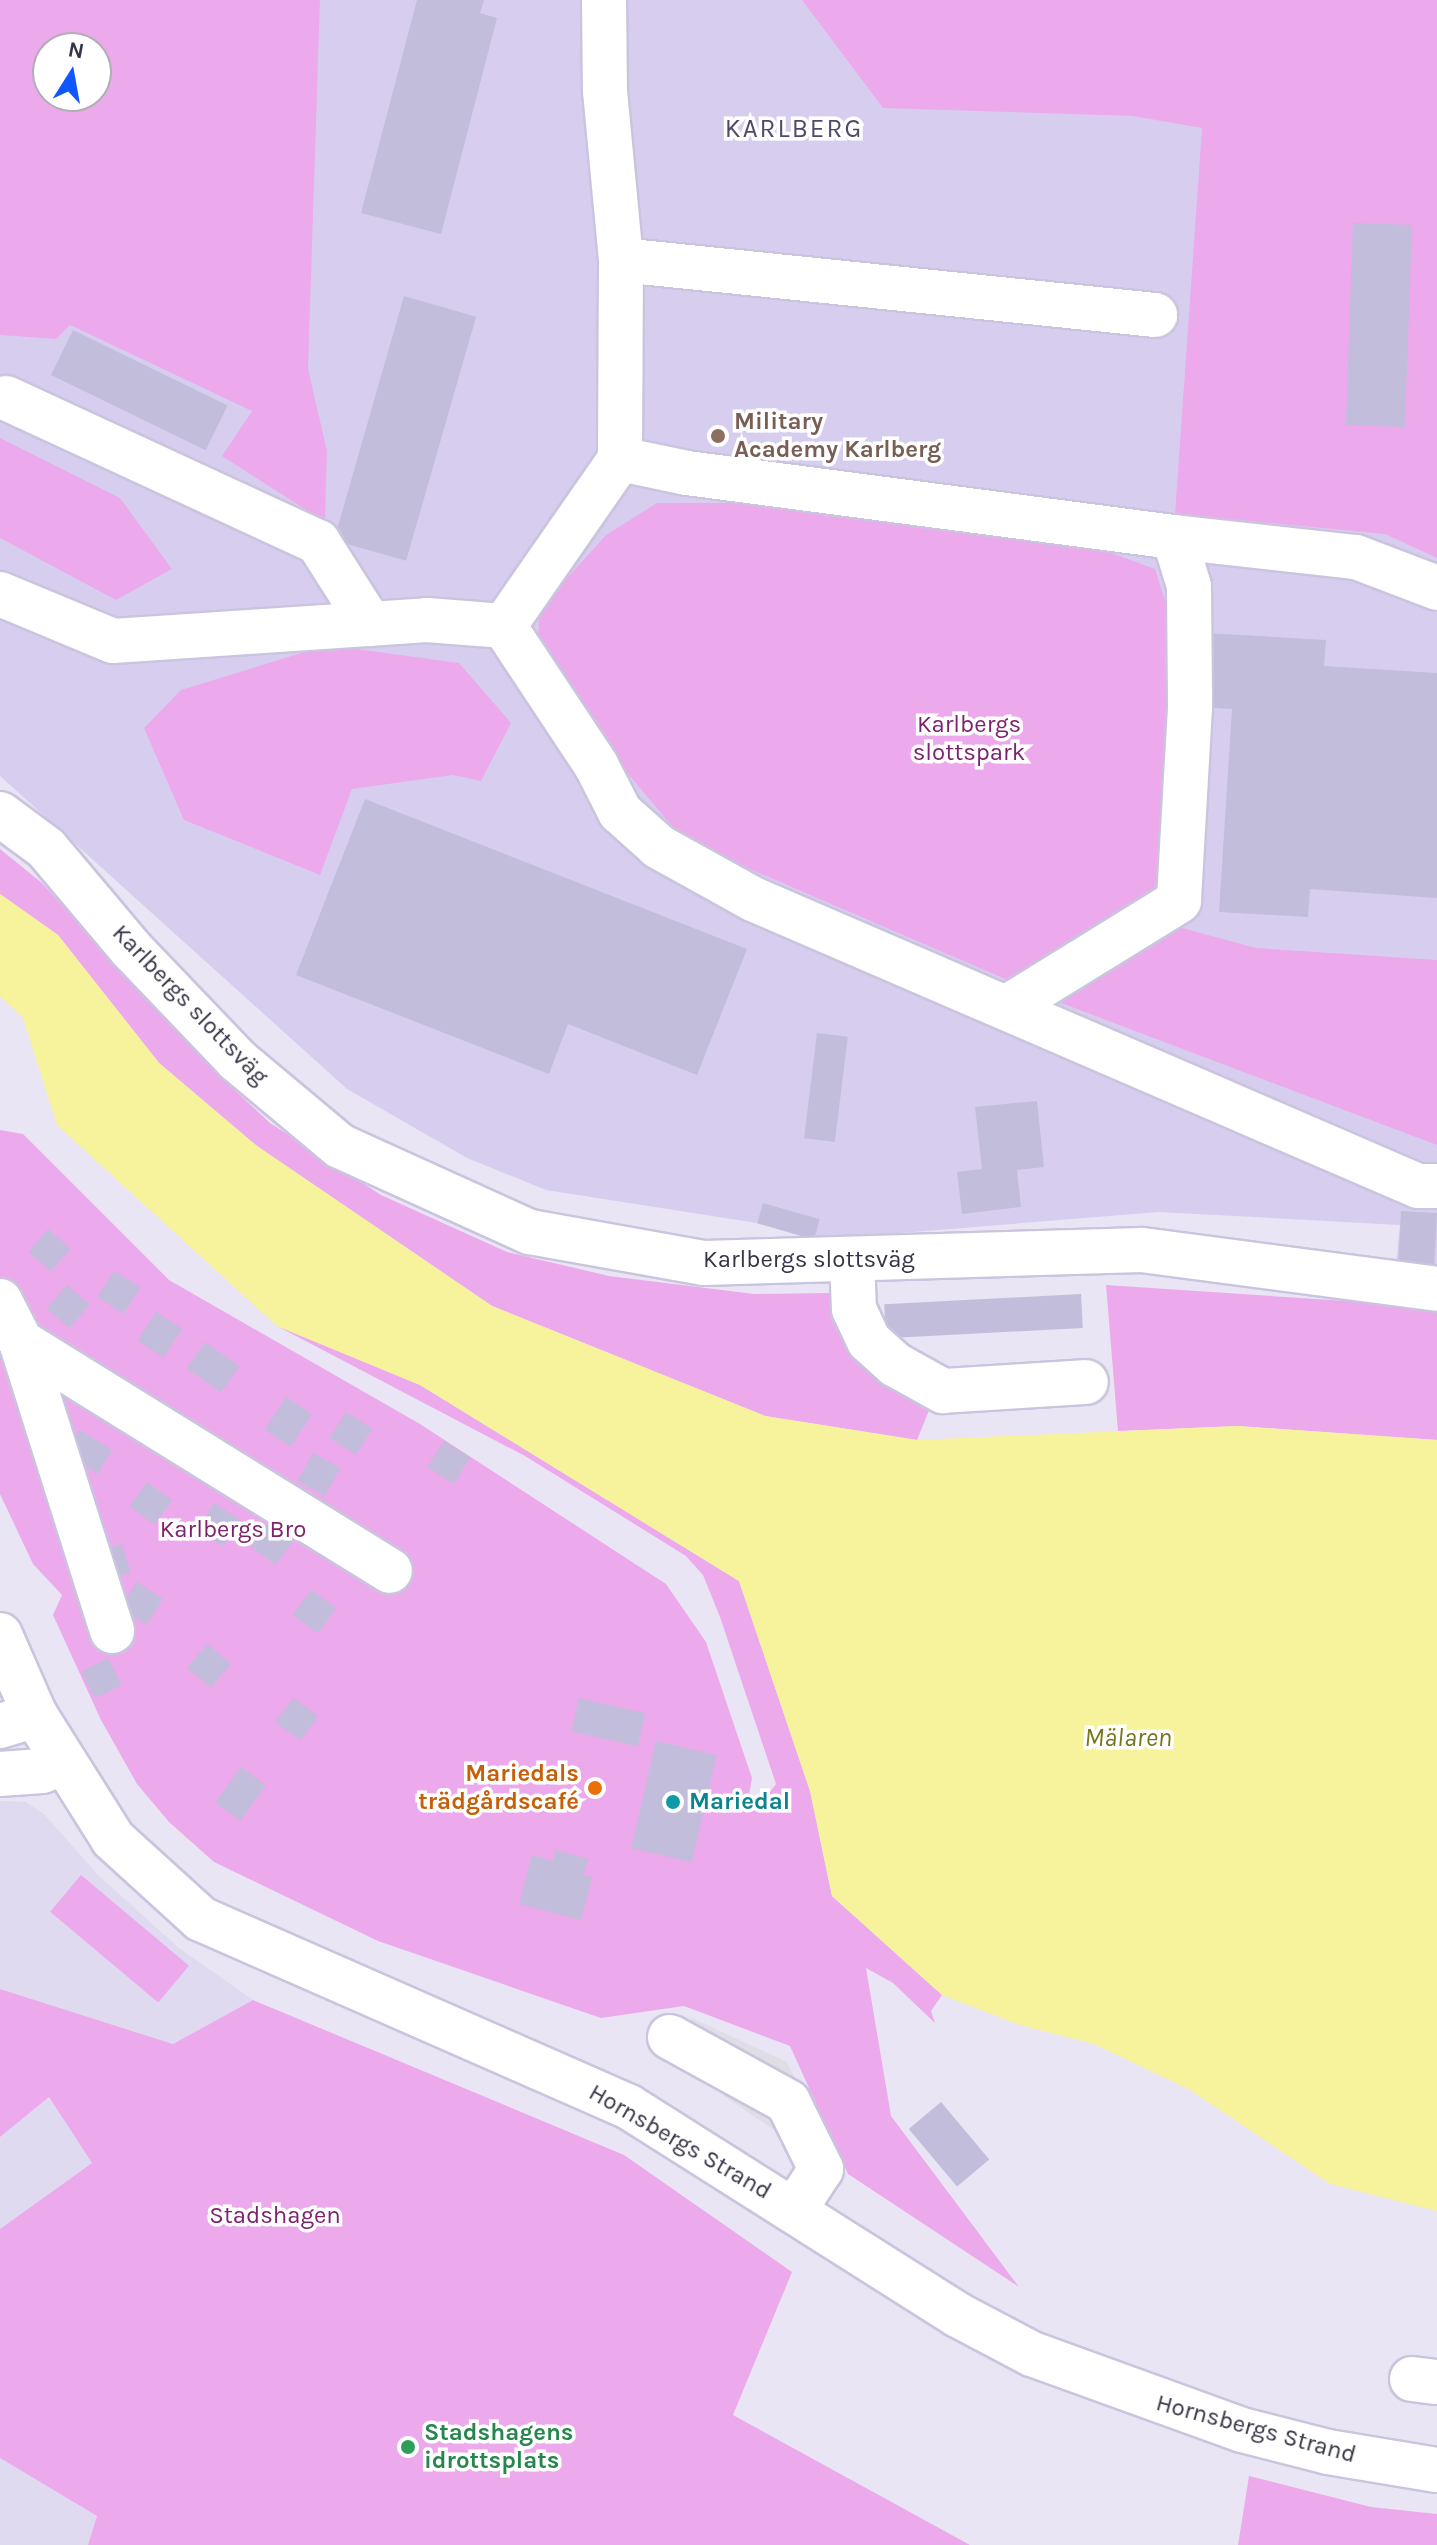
<!DOCTYPE html>
<html>
<head>
<meta charset="utf-8">
<style>
  body { margin:0 }
  #map { position:relative; width:1437px; height:2545px; overflow:hidden; background:#e9e5f4; font-family:Karla,sans-serif }
  div>[style] { position:absolute }
  .residential>* { inset:0; background:#dfdaf0 }
  .education>* { inset:0; background:#d7ceef }
  .green>* { inset:0; background:#ecaaec; transform-origin:0 0 }
  .parking>* { inset:0; background:#dfdee5 }
  .water>* { inset:0; background:#f7f39c }
  .building>* { inset:0; background:#c1bdda; transform-origin:0 0 }
  .roads { filter:drop-shadow(2px 0 #cac4de) drop-shadow(-2px 0 #cac4de) drop-shadow(0 2px #cac4de) drop-shadow(0 -2px #cac4de) }
  .minor>* { height:44px; margin:-22px; padding:0 22px; transform-origin:22px; border-radius:22px; background:#fff }
  .dots>* { width:22px; height:22px; translate:-50% -50%; box-sizing:border-box; border:4px solid #fff; border-radius:50% }
  span { translate:-50% -50%; white-space:nowrap; text-align:center; line-height:1.15; -webkit-text-stroke:7px #fff; paint-order:stroke }
  .education-label { font-size:24px; color:#785e54; font-weight:700 }
  .left { translate:0 -50%; text-align:left }
  .park-label { font-size:24px; color:#7e226e }
  .street-label { font-size:24px; color:#373447 }
  .food-label { font-size:24px; color:#c56008; font-weight:700 }
  .right { translate:-100% -50%; text-align:right }
  .culture-label { font-size:24px; color:#0d838f; font-weight:700 }
  .leisure-label { font-size:24px; color:#27864d; font-weight:700 }
  .neighbourhood-label { font-size:26px; color:#4f4a6b; letter-spacing:2px }
  .water-label { font-size:26px; color:#78761c; font-style:italic }
  .north { position:absolute; left:32px; top:32px; width:80px; height:80px; box-sizing:border-box; background:#fff; border:2px solid #afaeb5; border-radius:50%; rotate:11deg; font-size:22px; font-weight:700; line-height:32px; text-align:center; color:#373447 }
  .north::after { content:''; display:block; margin:auto; width:28px; height:36px; background:#1157ff; clip-path:polygon(50% 0,100% 100%,50% 72%,0 100%) }
</style>
</head>
<body>
<div id="map">
  <div class="residential">
    <div style="clip-path:polygon(0 1801px,26px 1802px,45px 1815px,98px 1875px,179px 1948px,253px 2000px,173px 2044px,0 1989px)"></div>
    <div style="clip-path:polygon(49px 2097px,92px 2163px,0 2229px,0 2137px)"></div>
    <div style="clip-path:polygon(0 2458px,97px 2516px,88px 2545px,0 2545px)"></div>
  </div>
  <div class="education">
    <div style="clip-path:polygon(evenodd,0 0,1437px 0,1437px 1312px,1392px 1304px,1400px 1225px,1159px 1212px,814px 1240px,757px 1223px,546px 1190px,467px 1158px,347px 1089px,0 776px,0 0,48px 48px,96px 48px,96px 96px,48px 96px,48px 48px)"></div>
  </div>
  <div class="green">
    <div style="clip-path:polygon(evenodd,0 0,320px 0,308px 369px,327px 451px,325px 522px,222px 456px,252px 411px,70px 325px,56px 339px,0 335px,0 0,48px 48px,96px 48px,96px 96px,48px 96px,48px 48px)"></div>
    <div style="clip-path:polygon(802px 0,1437px 0,1437px 558px,1385px 534px,1175px 514px,1202px 128px,1133px 116px,883px 108px)"></div>
    <div style="clip-path:polygon(0 438px,120px 498px,172px 569px,116px 600px,0 538px)"></div>
    <div style="clip-path:polygon(657px 503px,748px 503px,1098px 548px,1155px 569px,1169px 613px,1171px 925px,1256px 948px,1437px 960px,1437px 1145px,1061px 1003px,745px 867px,672px 826px,613px 756px,538px 641px,539px 609px,606px 535px)"></div>
    <div style="clip-path:polygon(327px 645px,459px 663px,511px 723px,481px 781px,453px 775px,352px 789px,320px 875px,184px 820px,144px 728px,181px 690px)"></div>
    <div style="clip-path:polygon(0 849px,42px 883px,209px 1066px,270px 1123px,381px 1195px,507px 1252px,609px 1276px,754px 1294px,830px 1293px,838px 1320px,932px 1403px,917px 1440px,765px 1416px,492px 1306px,257px 1146px,159px 1063px,58px 935px,0 894px)"></div>
    <div style="clip-path:polygon(0 1130px,23px 1134px,169px 1280px,420px 1424px,666px 1584px,706px 1642px,752px 1778px,747px 1807px,759px 1806px,776px 1784px,720px 1617px,703px 1575px,686px 1556px,525px 1456px,277px 1326px,420px 1385px,739px 1581px,810px 1791px,832px 1896px,942px 1995px,931px 2011px,935px 2023px,893px 1983px,866px 1968px,891px 2116px,1019px 2287px,848px 2174px,790px 2046px,684px 2006px,601px 2018px,378px 1941px,214px 1862px,169px 1822px,137px 1784px,101px 1720px,53px 1615px,62px 1595px,33px 1564px,0 1494px)"></div>
    <div style="clip-path:polygon(1106px 1285px,1392px 1304px,1437px 1312px,1437px 1440px,1238px 1426px,1118px 1431px)"></div>
    <div style="left:81px;top:1875px;width:141px;height:48px;rotate:40deg"></div>
    <div style="clip-path:polygon(0 1989px,173px 2044px,253px 2000px,624px 2155px,792px 2272px,733px 2415px,970px 2545px,88px 2545px,97px 2516px,0 2458px,0 2229px,92px 2163px,49px 2097px,0 2137px)"></div>
    <div style="clip-path:polygon(1249px 2476px,1371px 2507px,1437px 2514px,1437px 2545px,1238px 2545px)"></div>
  </div>
  <div class="parking">
    <div style="clip-path:polygon(692px 2018px,787px 2062px,825px 2142px,796px 2145px,667px 2057px)"></div>
  </div>
  <div class="water">
    <div style="clip-path:polygon(0 894px,58px 935px,159px 1063px,257px 1146px,492px 1306px,765px 1416px,917px 1440px,1238px 1426px,1437px 1440px,1437px 2211px,1330px 2184px,1190px 2090px,1094px 2044px,1020px 2025px,942px 1995px,832px 1896px,810px 1791px,739px 1581px,420px 1385px,277px 1326px,57px 1125px,23px 1018px,0 996px)"></div>
  </div>
  <div class="building">
    <div style="clip-path:polygon(417px 0,484px 0,480px 13px,497px 18px,441px 234px,361px 213px)"></div>
    <div style="left:1353px;top:223px;width:59px;height:202px;rotate:2deg"></div>
    <div style="left:404px;top:296px;width:75px;height:254px;rotate:16deg"></div>
    <div style="left:73px;top:330px;width:172px;height:50px;rotate:26deg"></div>
    <div style="clip-path:polygon(1206px 633px,1326px 640px,1324px 666px,1437px 673px,1437px 898px,1310px 889px,1308px 917px,1219px 912px,1232px 709px,1201px 707px)"></div>
    <div style="clip-path:polygon(365px 799px,747px 949px,697px 1075px,568px 1024px,549px 1074px,296px 975px)"></div>
    <div style="left:817px;top:1033px;width:31px;height:106px;rotate:7deg"></div>
    <div style="clip-path:polygon(1037px 1101px,1044px 1167px,1017px 1170px,1021px 1207px,962px 1214px,957px 1172px,982px 1169px,975px 1107px)"></div>
    <div style="left:763px;top:1203px;width:59px;height:21px;rotate:16deg"></div>
    <div style="left:1401px;top:1211px;width:36px;height:53px;rotate:3deg"></div>
    <div style="left:48px;top:1229px;width:30px;height:30px;rotate:41deg"></div>
    <div style="left:114px;top:1271px;width:31px;height:31px;rotate:32deg"></div>
    <div style="left:67px;top:1285px;width:30px;height:31px;rotate:41deg"></div>
    <div style="left:1081px;top:1294px;width:34px;height:197px;rotate:87deg"></div>
    <div style="left:156px;top:1312px;width:31px;height:34px;rotate:33deg"></div>
    <div style="left:205px;top:1342px;width:42px;height:32px;rotate:35deg"></div>
    <div style="left:286px;top:1397px;width:31px;height:39px;rotate:33deg"></div>
    <div style="left:346px;top:1412px;width:31px;height:31px;rotate:32deg"></div>
    <div style="left:80px;top:1430px;width:38px;height:28px;rotate:32deg"></div>
    <div style="left:444px;top:1441px;width:31px;height:31px;rotate:32deg"></div>
    <div style="left:313px;top:1453px;width:31px;height:32px;rotate:29deg"></div>
    <div style="left:147px;top:1482px;width:31px;height:30px;rotate:36deg"></div>
    <div style="left:214px;top:1503px;width:31px;height:31px;rotate:33deg"></div>
    <div style="left:270px;top:1520px;width:31px;height:33px;rotate:36deg"></div>
    <div style="left:122px;top:1544px;width:30px;height:30px;rotate:73deg"></div>
    <div style="left:137px;top:1582px;width:31px;height:31px;rotate:33deg"></div>
    <div style="left:311px;top:1590px;width:31px;height:31px;rotate:36deg"></div>
    <div style="left:207px;top:1644px;width:31px;height:31px;rotate:40deg"></div>
    <div style="left:108px;top:1658px;width:30px;height:30px;rotate:63deg"></div>
    <div style="left:293px;top:1698px;width:31px;height:30px;rotate:36deg"></div>
    <div style="left:579px;top:1698px;width:68px;height:34px;rotate:13deg"></div>
    <div style="left:656px;top:1741px;width:62px;height:110px;rotate:13deg"></div>
    <div style="left:241px;top:1767px;width:31px;height:44px;rotate:36deg"></div>
    <div style="clip-path:polygon(556px 1850px,588px 1859px,583px 1875px,592px 1877px,581px 1920px,519px 1904px,532px 1855px,553px 1861px)"></div>
    <div style="left:941px;top:2102px;width:75px;height:42px;rotate:50deg"></div>
  </div>
  <div class="roads">
    <div class="minor">
      <div style="left:604px;top:0;width:91px;rotate:89.4deg"></div>
      <div style="left:605px;top:91px;width:170px;rotate:84.6deg"></div>
      <div style="left:621px;top:260px;width:199px;rotate:90.3deg"></div>
      <div style="left:621px;top:260px;width:537px;rotate:5.88deg"></div>
      <div style="left:6px;top:398px;width:344px;rotate:24.8deg"></div>
      <div style="left:318px;top:542px;width:97px;rotate:57.6deg"></div>
      <div style="left:1174px;top:537px;width:183px;rotate:6.3deg"></div>
      <div style="left:1356px;top:557px;width:87px;rotate:20.9deg"></div>
      <div style="left:0;top:594px;width:122px;rotate:22.6deg"></div>
      <div style="left:113px;top:641px;width:315px;rotate:-3.8deg"></div>
      <div style="left:427px;top:620px;width:77px;rotate:4.5deg"></div>
      <div style="left:504px;top:626px;width:203px;rotate:-55.2deg"></div>
      <div style="left:620px;top:459px;width:68px;rotate:11.8deg"></div>
      <div style="left:687px;top:473px;width:491px;rotate:7.5deg"></div>
      <div style="left:1174px;top:537px;width:51px;rotate:73deg"></div>
      <div style="left:1189px;top:586px;width:122px;rotate:89.5deg"></div>
      <div style="left:1190px;top:708px;width:193px;rotate:93.3deg"></div>
      <div style="left:1179px;top:901px;width:200px;rotate:148.3deg"></div>
      <div style="left:504px;top:626px;width:167px;rotate:56.5deg"></div>
      <div style="left:596px;top:765px;width:53px;rotate:62.9deg"></div>
      <div style="left:620px;top:812px;width:52px;rotate:41.9deg"></div>
      <div style="left:659px;top:847px;width:107px;rotate:29deg"></div>
      <div style="left:753px;top:899px;width:724px;rotate:23.34deg"></div>
      <div style="left:1418px;top:1186px;width:19px"></div>
      <div style="left:0;top:814px;width:57px;rotate:36.5deg"></div>
      <div style="left:46px;top:848px;width:133px;rotate:49.9deg"></div>
      <div style="left:132px;top:950px;width:152px;rotate:46.3deg"></div>
      <div style="left:237px;top:1060px;width:134px;rotate:39.9deg"></div>
      <div style="left:340px;top:1146px;width:209px;rotate:24.4deg"></div>
      <div style="left:530px;top:1232px;width:177px;rotate:10.1deg"></div>
      <div style="left:704px;top:1263px;width:438px;rotate:-1.7deg"></div>
      <div style="left:1142px;top:1250px;width:298px;rotate:7.5deg"></div>
      <div style="left:852px;top:1260px;width:49px;rotate:87.7deg"></div>
      <div style="left:854px;top:1309px;width:35px;rotate:65deg"></div>
      <div style="left:869px;top:1341px;width:36px;rotate:42deg"></div>
      <div style="left:896px;top:1365px;width:54px;rotate:29deg"></div>
      <div style="left:943px;top:1391px;width:143px;rotate:-3.6deg"></div>
      <div style="left:0;top:1301px;width:46px;rotate:62.9deg"></div>
      <div style="left:21px;top:1342px;width:303px;rotate:72.5deg"></div>
      <div style="left:21px;top:1342px;width:434px;rotate:31.8deg"></div>
      <div style="left:0;top:1635px;width:87px;rotate:66.4deg"></div>
      <div style="left:35px;top:1715px;width:146px;rotate:57.8deg"></div>
      <div style="left:113px;top:1839px;width:119px;rotate:42.3deg"></div>
      <div style="left:201px;top:1919px;width:467px;rotate:23.7deg"></div>
      <div style="left:629px;top:2107px;width:389px;rotate:32.3deg"></div>
      <div style="left:958px;top:2315px;width:84px;rotate:27.8deg"></div>
      <div style="left:1032px;top:2354px;width:223px;rotate:19.9deg"></div>
      <div style="left:1242px;top:2430px;width:89px;rotate:14.3deg"></div>
      <div style="left:1328px;top:2452px;width:110px;rotate:9.4deg"></div>
      <div style="left:0;top:1726px;width:37px;rotate:-17deg"></div>
      <div style="left:0;top:1774px;width:42px;rotate:-4.1deg"></div>
      <div style="left:42px;top:1771px;width:22px;rotate:-21deg"></div>
      <div style="left:670px;top:2037px;width:135px;rotate:28.8deg"></div>
      <div style="left:788px;top:2102px;width:75px;rotate:63.8deg"></div>
      <div style="left:821px;top:2169px;width:48px;rotate:123deg"></div>
      <div style="left:1412px;top:2379px;width:25px;rotate:7deg"></div>
    </div>
  </div>
  <div class="dots">
    <div style="left:718px;top:436px;background:#8d6e63"></div>
    <div style="left:595px;top:1788px;background:#e8710a"></div>
    <div style="left:673px;top:1802px;background:#0f9aa8"></div>
    <div style="left:408px;top:2447px;background:#2e9e5b"></div>
  </div>
  <div class="education-label">
    <span class="left" style="left:734px;top:436px">Military<br>Academy Karlberg</span>
  </div>
  <div class="park-label">
    <span style="left:969px;top:739px">Karlbergs<br>slottspark</span>
    <span style="left:233px;top:1530px">Karlbergs Bro</span>
    <span style="left:275px;top:2216px">Stadshagen</span>
  </div>
  <div class="street-label">
    <span style="left:190px;top:1005px;rotate:46deg">Karlbergs slottsväg</span>
    <span style="left:809px;top:1260px">Karlbergs slottsväg</span>
    <span style="left:680px;top:2142px;rotate:30deg">Hornsbergs Strand</span>
    <span style="left:1256px;top:2429px;rotate:15deg">Hornsbergs Strand</span>
  </div>
  <div class="food-label">
    <span class="right" style="left:579px;top:1788px">Mariedals<br>trädgårdscafé</span>
  </div>
  <div class="culture-label">
    <span class="left" style="left:689px;top:1802px">Mariedal</span>
  </div>
  <div class="leisure-label">
    <span class="left" style="left:424px;top:2447px">Stadshagens<br>idrottsplats</span>
  </div>
  <div class="neighbourhood-label">
    <span style="left:794px;top:129px">KARLBERG</span>
  </div>
  <div class="water-label">
    <span style="left:1128px;top:1738px">Mälaren</span>
  </div>
  <div class="north">N</div>
</div>
</body>
</html>
